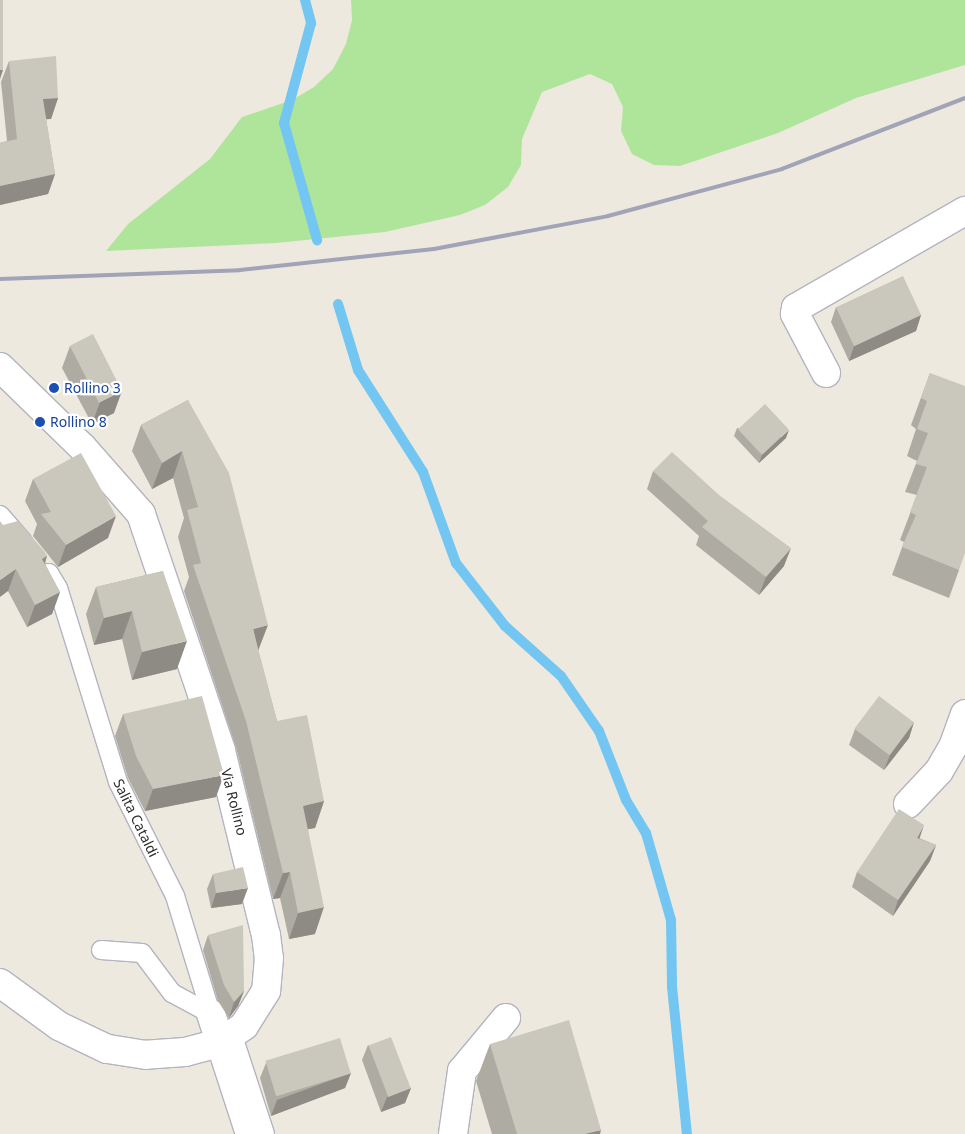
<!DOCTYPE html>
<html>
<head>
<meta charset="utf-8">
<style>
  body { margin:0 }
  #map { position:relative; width:965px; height:1134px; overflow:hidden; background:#eee9df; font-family:"Noto Sans",sans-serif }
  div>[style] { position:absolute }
  .green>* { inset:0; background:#afe59b }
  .stream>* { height:10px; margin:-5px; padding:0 5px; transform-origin:5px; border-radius:5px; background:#72c6f1 }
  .roads { filter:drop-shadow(1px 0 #b3b4c0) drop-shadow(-1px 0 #b3b4c0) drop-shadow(0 1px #b3b4c0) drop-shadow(0 -1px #b3b4c0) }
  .service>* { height:18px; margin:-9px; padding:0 9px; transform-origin:9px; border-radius:9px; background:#fff }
  .minor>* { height:28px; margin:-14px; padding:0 14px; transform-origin:14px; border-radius:14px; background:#fff }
  .rail>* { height:4px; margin:-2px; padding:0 2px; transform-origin:2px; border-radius:2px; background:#a1a3b7 }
  .wall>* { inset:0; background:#aeaba3 }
  .shaded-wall>* { inset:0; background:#8d8b84 }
  .building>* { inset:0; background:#cac7bd; transform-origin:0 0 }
  .dots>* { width:14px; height:14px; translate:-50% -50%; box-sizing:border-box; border:2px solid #fff; border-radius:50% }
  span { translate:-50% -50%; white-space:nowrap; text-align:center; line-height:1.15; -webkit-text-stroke:4.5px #fff; paint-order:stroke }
  .transit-label { font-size:14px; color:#164399 }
  .left { translate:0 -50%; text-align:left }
  .street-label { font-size:14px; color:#2d2d2d }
</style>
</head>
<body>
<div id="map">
  <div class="green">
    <div style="clip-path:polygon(351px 0,965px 0,965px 65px,856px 98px,778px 133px,680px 166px,654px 165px,632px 154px,621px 131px,623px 107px,612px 84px,590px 74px,542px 92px,522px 139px,521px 165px,508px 187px,485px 205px,460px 215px,385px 232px,276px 243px,106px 251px,128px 224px,210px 159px,242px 117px,292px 100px,314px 87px,333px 69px,346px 44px,352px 20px)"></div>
  </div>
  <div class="stream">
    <div style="left:305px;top:0;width:24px;rotate:75deg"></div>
    <div style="left:311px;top:23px;width:104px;rotate:105.1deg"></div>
    <div style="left:284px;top:123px;width:122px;rotate:74.2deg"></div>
    <div style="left:338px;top:304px;width:69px;rotate:73.1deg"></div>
    <div style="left:358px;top:370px;width:121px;rotate:57.5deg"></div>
    <div style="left:423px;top:472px;width:97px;rotate:70.1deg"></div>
    <div style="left:456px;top:563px;width:80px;rotate:52.1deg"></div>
    <div style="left:505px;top:626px;width:75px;rotate:41.8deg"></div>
    <div style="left:561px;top:676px;width:67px;rotate:55.4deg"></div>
    <div style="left:599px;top:731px;width:74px;rotate:68.6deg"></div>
    <div style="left:626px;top:800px;width:39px;rotate:59deg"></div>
    <div style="left:646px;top:833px;width:91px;rotate:74deg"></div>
    <div style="left:671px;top:920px;width:67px;rotate:89.1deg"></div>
    <div style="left:672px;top:987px;width:148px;rotate:84.2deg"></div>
  </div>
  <div class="roads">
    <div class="service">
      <div style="left:0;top:515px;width:35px;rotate:49deg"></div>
      <div style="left:49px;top:573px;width:17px;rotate:59deg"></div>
      <div style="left:58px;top:588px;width:203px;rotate:72.8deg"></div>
      <div style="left:118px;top:782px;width:127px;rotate:63.4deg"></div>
      <div style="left:175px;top:896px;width:123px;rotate:73deg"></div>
      <div style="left:101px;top:950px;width:41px;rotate:4.2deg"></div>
      <div style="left:142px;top:953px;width:50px;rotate:53.1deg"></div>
      <div style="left:172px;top:993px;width:44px;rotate:28.3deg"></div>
      <div style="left:233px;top:1036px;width:103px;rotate:71.9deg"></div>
    </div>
    <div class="minor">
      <div style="left:0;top:367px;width:116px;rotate:44.3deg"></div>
      <div style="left:83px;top:448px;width:88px;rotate:48.7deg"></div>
      <div style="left:141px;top:514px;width:250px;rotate:71.3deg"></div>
      <div style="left:221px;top:751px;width:189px;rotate:76.3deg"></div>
      <div style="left:266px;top:935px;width:23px;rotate:83deg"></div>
      <div style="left:269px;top:958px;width:33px;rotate:95deg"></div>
      <div style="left:266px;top:991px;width:41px;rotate:122.2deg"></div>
      <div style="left:244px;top:1026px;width:30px;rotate:146deg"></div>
      <div style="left:219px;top:1043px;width:35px;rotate:165deg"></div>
      <div style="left:185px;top:1052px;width:39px;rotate:176deg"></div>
      <div style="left:146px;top:1055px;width:39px;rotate:-171deg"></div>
      <div style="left:107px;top:1049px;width:53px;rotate:-154.4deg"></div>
      <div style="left:59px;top:1026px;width:73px;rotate:-143.9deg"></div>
      <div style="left:826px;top:373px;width:67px;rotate:-117.7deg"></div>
      <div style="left:795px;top:314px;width:6px;rotate:-81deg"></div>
      <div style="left:796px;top:308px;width:195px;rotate:-29.9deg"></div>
      <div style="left:908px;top:804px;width:45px;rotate:-46.8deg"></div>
      <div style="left:939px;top:771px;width:28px;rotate:-60deg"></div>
      <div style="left:953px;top:747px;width:35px;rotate:-70deg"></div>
      <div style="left:211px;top:1014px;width:126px;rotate:72deg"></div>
      <div style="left:453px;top:1134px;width:64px;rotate:-81.9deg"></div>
      <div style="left:462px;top:1071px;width:69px;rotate:-50.3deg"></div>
    </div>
  </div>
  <div class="rail">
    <div style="left:0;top:279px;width:240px;rotate:-2.1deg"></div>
    <div style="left:240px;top:270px;width:195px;rotate:-6.2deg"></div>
    <div style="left:434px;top:249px;width:177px;rotate:-10.7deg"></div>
    <div style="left:608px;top:216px;width:180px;rotate:-15.1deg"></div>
    <div style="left:782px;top:169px;width:196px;rotate:-21.2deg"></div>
  </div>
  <div class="wall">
    <div style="clip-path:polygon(9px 61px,58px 98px,51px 119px,46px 119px,55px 174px,48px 194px,0 205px,0 143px,7px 141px,1px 82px)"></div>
    <div style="clip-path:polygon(836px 307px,921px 315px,916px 331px,849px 361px,831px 322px)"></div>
    <div style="clip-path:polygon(70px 346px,114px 413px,92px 424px,62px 368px)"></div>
    <div style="clip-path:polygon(930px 373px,959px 570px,949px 598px,892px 575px,904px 542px,900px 540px,917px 495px,905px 492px,917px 461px,907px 456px,916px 429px,911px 425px)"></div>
    <div style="clip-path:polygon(188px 400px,258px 650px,277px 721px,324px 801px,315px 828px,308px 829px,315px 934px,289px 939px,280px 898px,273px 899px,236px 747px,184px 591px,189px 577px,178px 537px,184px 518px,173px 478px,152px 489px,132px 451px,141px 425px)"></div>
    <div style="clip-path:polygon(737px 428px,786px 438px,759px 463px,734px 436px)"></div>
    <div style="clip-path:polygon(653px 471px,784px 566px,759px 595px,696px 545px,699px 536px,647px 489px)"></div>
    <div style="clip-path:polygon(33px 479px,108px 538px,58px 567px,33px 536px,37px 524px,25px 501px)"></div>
    <div style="clip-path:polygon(3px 525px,47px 556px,45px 564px,60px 592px,52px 614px,27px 627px,8px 591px)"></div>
    <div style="clip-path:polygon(163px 571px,177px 669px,132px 680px,122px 639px,94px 645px,86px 614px,96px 587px)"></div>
    <div style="clip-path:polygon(123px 714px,216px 797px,145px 811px,128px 778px,115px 736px)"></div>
    <div style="clip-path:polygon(914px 722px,909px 738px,884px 770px,849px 745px,855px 729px)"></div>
    <div style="clip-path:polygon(919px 838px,936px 845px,930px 861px,893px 916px,852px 887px,857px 872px)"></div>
    <div style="clip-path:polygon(213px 874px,242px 904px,211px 908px,207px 889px)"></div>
    <div style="clip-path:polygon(208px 935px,244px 991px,238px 1006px,229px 1018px,218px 1001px,203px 950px)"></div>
    <div style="clip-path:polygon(490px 1044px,600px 1134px,492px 1134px,476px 1081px)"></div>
    <div style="clip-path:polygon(368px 1045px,411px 1088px,405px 1103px,381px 1112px,362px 1060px)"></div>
    <div style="clip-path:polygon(266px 1063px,351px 1073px,345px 1088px,271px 1116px,260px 1078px)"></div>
  </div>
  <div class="shaded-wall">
    <div style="clip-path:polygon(0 70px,3px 70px,0 79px)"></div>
    <div style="clip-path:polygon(58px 98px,51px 119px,35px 120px,43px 99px)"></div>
    <div style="clip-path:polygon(55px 174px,48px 194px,0 205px,0 186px)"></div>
    <div style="clip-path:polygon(921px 315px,916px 331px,849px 361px,854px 346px)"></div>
    <div style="clip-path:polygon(122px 391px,114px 413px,92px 424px,100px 402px)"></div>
    <div style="clip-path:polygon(789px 430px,786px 438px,759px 463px,762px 455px)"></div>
    <div style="clip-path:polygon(182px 451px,173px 478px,152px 489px,162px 463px)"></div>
    <div style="clip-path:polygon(116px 516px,108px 538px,58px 567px,66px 545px)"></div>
    <div style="clip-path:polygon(791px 548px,784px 566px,759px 595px,766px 577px)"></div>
    <div style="clip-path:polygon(47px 556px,39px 578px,42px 559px)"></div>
    <div style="clip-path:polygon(16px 569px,8px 591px,0 597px,0 580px)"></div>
    <div style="clip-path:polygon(60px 592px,52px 614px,27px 627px,35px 605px)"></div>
    <div style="clip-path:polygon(132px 611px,122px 639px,94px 645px,104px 618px)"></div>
    <div style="clip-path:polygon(268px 625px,258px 651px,253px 629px)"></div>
    <div style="clip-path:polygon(187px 641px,177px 669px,132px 680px,142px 652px)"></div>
    <div style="clip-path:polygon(914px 722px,909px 738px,884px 770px,890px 755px)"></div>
    <div style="clip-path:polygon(224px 775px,216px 797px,145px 811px,153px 789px)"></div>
    <div style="clip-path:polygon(324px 801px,315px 828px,293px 832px,303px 806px)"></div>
    <div style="clip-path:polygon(924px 825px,919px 840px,917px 838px)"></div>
    <div style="clip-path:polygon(936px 845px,930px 861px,893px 916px,898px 900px)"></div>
    <div style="clip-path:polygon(290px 872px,280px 898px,273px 899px,283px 873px)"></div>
    <div style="clip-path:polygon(248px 888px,242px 904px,211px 908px,216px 893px)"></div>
    <div style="clip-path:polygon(324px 907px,315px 934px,289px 939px,298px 913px)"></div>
    <div style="clip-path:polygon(244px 991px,238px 1006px,229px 1018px,234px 1002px)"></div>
    <div style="clip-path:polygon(351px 1073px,345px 1088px,271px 1116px,277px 1100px)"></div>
    <div style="clip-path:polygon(411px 1088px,405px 1103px,381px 1112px,387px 1097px)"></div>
    <div style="clip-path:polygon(601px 1130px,600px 1134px,585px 1134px)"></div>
  </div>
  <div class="building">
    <div style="left:0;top:0;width:3px;height:70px"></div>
    <div style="clip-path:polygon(56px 56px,58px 98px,43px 99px,55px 174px,0 186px,0 143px,17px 139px,9px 61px)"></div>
    <div style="left:903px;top:276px;width:43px;height:74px;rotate:65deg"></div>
    <div style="left:93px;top:334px;width:64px;height:26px;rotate:63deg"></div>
    <div style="clip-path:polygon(930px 373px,965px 386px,965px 553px,959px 570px,902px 547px,916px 515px,910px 512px,927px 467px,916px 464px,928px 433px,917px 429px,927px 401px,921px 398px)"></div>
    <div style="clip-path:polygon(188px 400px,229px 473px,268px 625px,253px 629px,277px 721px,307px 715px,324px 801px,303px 806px,324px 907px,298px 913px,290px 872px,283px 873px,246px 721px,193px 565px,201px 563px,187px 510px,198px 507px,182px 451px,162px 463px,141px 425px)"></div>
    <div style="left:765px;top:404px;width:35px;height:37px;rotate:47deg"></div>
    <div style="clip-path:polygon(672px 452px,719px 495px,791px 548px,766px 577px,702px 527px,708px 521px,653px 471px)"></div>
    <div style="clip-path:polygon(81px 453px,116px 516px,66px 545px,41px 514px,51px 512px,33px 479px)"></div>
    <div style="clip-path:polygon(0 521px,3px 525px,18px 521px,44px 551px,47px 556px,42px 559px,60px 592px,35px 605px,16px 569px,0 580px)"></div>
    <div style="clip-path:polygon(163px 571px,187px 641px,142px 652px,132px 611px,104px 618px,96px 587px)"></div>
    <div style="clip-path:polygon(202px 696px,224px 775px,153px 789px,136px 756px,123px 714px)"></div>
    <div style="left:879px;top:696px;width:44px;height:41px;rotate:37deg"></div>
    <div style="clip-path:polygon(899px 809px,924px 825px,917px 838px,936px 845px,898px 900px,857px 872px)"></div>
    <div style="clip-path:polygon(243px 867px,248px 888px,216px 893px,213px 874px)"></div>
    <div style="clip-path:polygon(243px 925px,244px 991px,234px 1002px,224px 985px,208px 935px)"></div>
    <div style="clip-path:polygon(569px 1020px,601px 1130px,585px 1134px,517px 1134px,490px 1044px)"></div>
    <div style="left:391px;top:1037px;width:55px;height:24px;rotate:69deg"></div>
    <div style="left:340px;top:1038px;width:37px;height:78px;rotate:73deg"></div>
  </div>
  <div class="dots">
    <div style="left:54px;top:388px;background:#1a4fb4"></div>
    <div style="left:40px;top:422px;background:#1a4fb4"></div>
  </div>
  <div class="transit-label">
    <span class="left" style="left:64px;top:388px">Rollino 3</span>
    <span class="left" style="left:50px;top:422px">Rollino 8</span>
  </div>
  <div class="street-label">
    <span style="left:234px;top:802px;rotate:76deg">Via Rollino</span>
    <span style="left:136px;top:818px;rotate:64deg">Salita Cataldi</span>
  </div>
</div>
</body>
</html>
